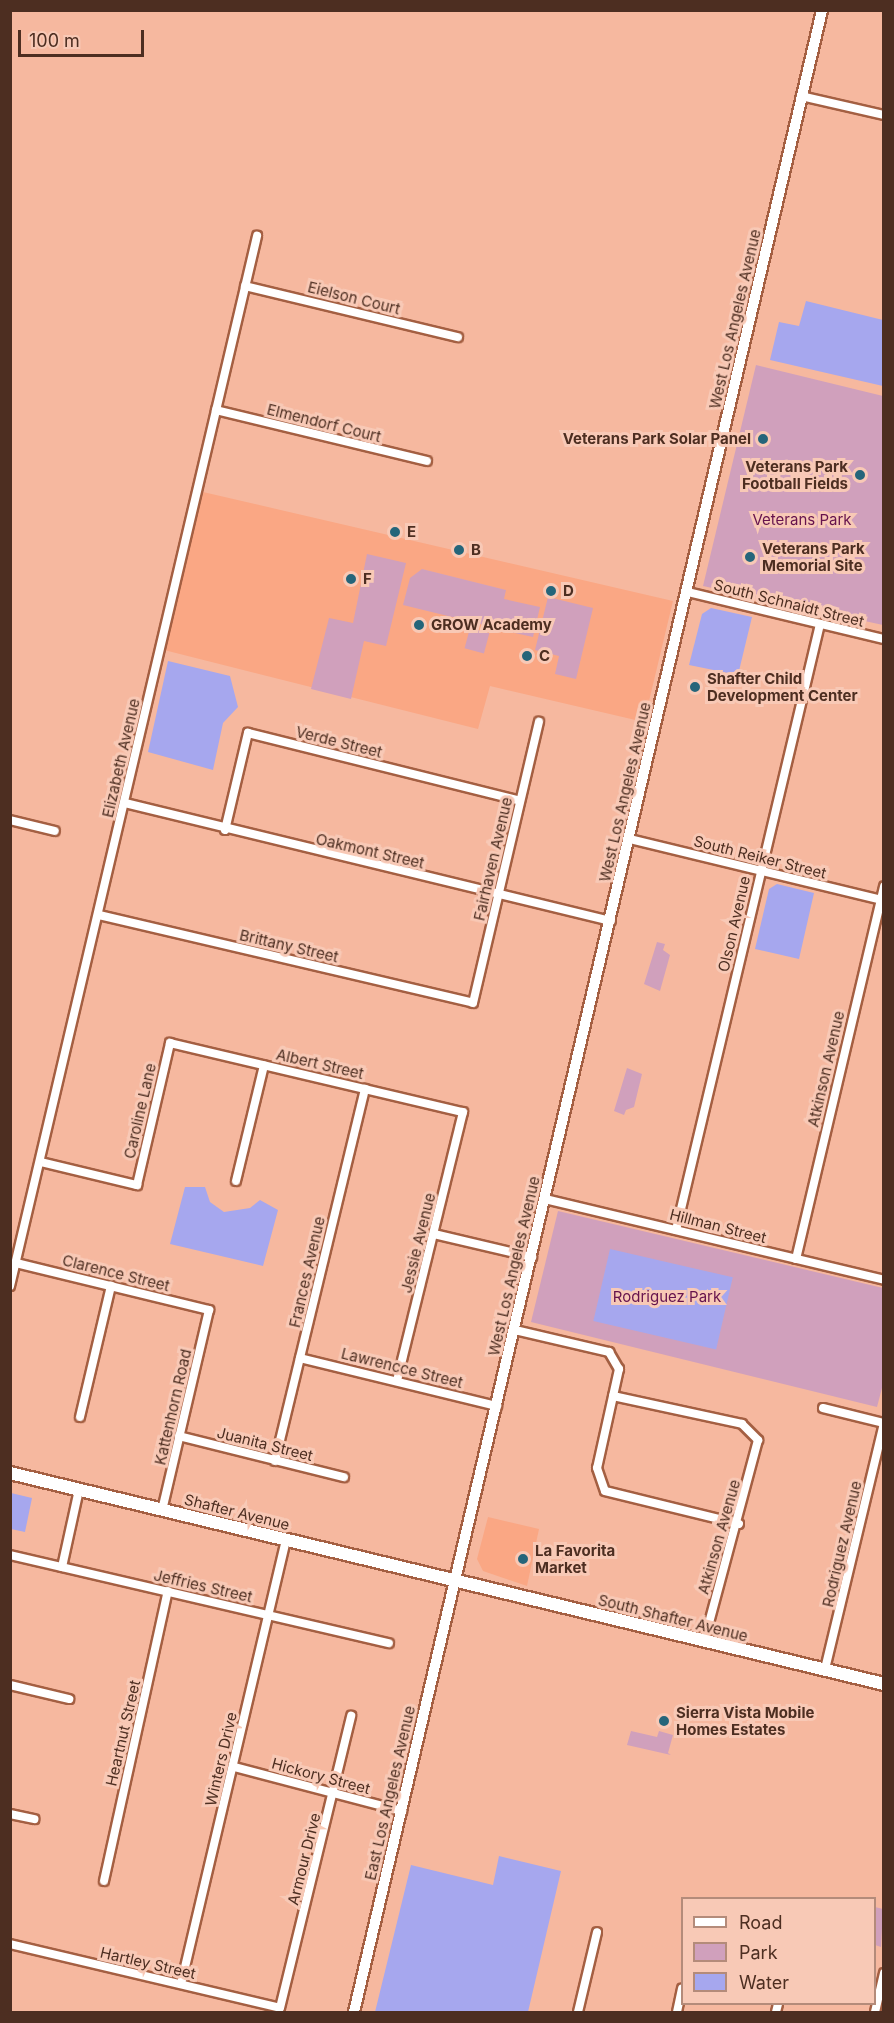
<!DOCTYPE html>
<html>
<head>
<meta charset="utf-8">
<style>
  body { margin:0 }
  #map { position:relative; width:894px; height:2023px; overflow:hidden; background:#f6b89f; font-family:Inter,sans-serif }
  div>[style] { position:absolute }
  .built>* { inset:0; background:#faa784 }
  .green>* { inset:0; background:#d0a0bc; transform-origin:0 0 }
  .water>* { inset:0; background:#a6a7ee; transform-origin:0 0 }
  .roads { filter:drop-shadow(2px 0 #a45f42) drop-shadow(-2px 0 #a45f42) drop-shadow(0 2px #a45f42) drop-shadow(0 -2px #a45f42) }
  .minor>* { height:8px; margin:-4px; padding:0 4px; transform-origin:4px; border-radius:4px; background:#fff }
  .tertiary>* { height:10px; margin:-5px; padding:0 5px; transform-origin:5px; border-radius:5px; background:#fff }
  .secondary>* { height:12px; margin:-6px; padding:0 6px; transform-origin:6px; border-radius:6px; background:#fff }
  .dots>* { width:16px; height:16px; translate:-50% -50%; box-sizing:border-box; border:3px solid #f8c9b6; border-radius:50% }
  span { translate:-50% -50%; white-space:nowrap; text-align:center; line-height:1.15; -webkit-text-stroke:6px #f8c9b6; paint-order:stroke }
  .street-label { font-size:15px; color:#4d2e21 }
  .poi-label { font-size:15px; color:#4d2e21; font-weight:700 }
  .right { translate:-100% -50%; text-align:right }
  .left { translate:0 -50%; text-align:left }
  .park-label { font-size:15px; color:#66134d }
  .frame { position:absolute; inset:0; border:12px solid #4d2e21; pointer-events:none }
  .legend { position:absolute; left:681px; top:1897px; width:195px; height:108px; box-sizing:border-box; background:#f8c9b6; border:2px solid #b48b7a; margin:0; padding:8px 10px; list-style:none; font-size:18px; color:#4d2e21 }
  .legend li { display:flex; align-items:center; gap:12px; height:30px }
  .legend b { width:30px; border:2px solid #b48b7a }
  .scale { position:absolute; left:18px; top:30px; width:126px; height:27px; box-sizing:border-box; border:3px solid #4d2e21; border-top:0; padding-left:8px; font-size:18px; line-height:21px; white-space:nowrap; color:#4d2e21; -webkit-text-stroke:4px #f8c9b6; paint-order:stroke }
</style>
</head>
<body>
<div id="map">
  <div class="built">
    <div style="clip-path:polygon(203px 492px,673px 601px,644px 722px,490px 686px,478px 729px,164px 650px)"></div>
    <div style="clip-path:polygon(488px 1517px,539px 1529px,527px 1586px,483px 1571px,477px 1559px)"></div>
  </div>
  <div class="green">
    <div style="clip-path:polygon(756px 365px,883px 396px,883px 625px,703px 586px)"></div>
    <div style="clip-path:polygon(367px 554px,406px 563px,386px 646px,364px 641px,351px 699px,311px 689px,329px 618px,353px 623px)"></div>
    <div style="clip-path:polygon(422px 569px,506px 590px,504px 599px,540px 607px,533px 637px,483px 626px,472px 617px,452px 617px,403px 605px,410px 578px)"></div>
    <div style="clip-path:polygon(548px 597px,593px 608px,576px 679px,555px 674px,559px 656px,535px 650px)"></div>
    <div style="left:470px;top:628px;width:20px;height:21px;rotate:15deg"></div>
    <div style="clip-path:polygon(657px 942px,665px 944px,663px 950px,670px 955px,660px 991px,644px 984px)"></div>
    <div style="clip-path:polygon(627px 1068px,642px 1074px,634px 1107px,626px 1110px,624px 1115px,614px 1111px)"></div>
    <div style="clip-path:polygon(558px 1211px,883px 1288px,883px 1384px,877px 1407px,531px 1322px)"></div>
    <div style="clip-path:polygon(631px 1731px,657px 1737px,659px 1731px,673px 1735px,668px 1753px,671px 1755px,627px 1745px)"></div>
    <div style="clip-path:polygon(875px 1907px,883px 1909px,881px 1947px,875px 1945px)"></div>
  </div>
  <div class="water">
    <div style="clip-path:polygon(806px 301px,883px 320px,883px 386px,770px 360px,779px 322px,799px 326px)"></div>
    <div style="clip-path:polygon(711px 608px,752px 617px,738px 675px,689px 665px,702px 614px)"></div>
    <div style="clip-path:polygon(168px 661px,230px 676px,238px 707px,223px 723px,213px 770px,148px 752px)"></div>
    <div style="clip-path:polygon(777px 884px,814px 893px,799px 959px,755px 949px,769px 889px)"></div>
    <div style="clip-path:polygon(185px 1187px,205px 1187px,210px 1202px,224px 1212px,250px 1208px,260px 1200px,278px 1210px,263px 1266px,170px 1244px)"></div>
    <div style="left:610px;top:1249px;width:126px;height:74px;rotate:13deg"></div>
    <div style="clip-path:polygon(11px 1493px,32px 1498px,25px 1532px,11px 1529px)"></div>
    <div style="clip-path:polygon(499px 1856px,561px 1871px,528px 2012px,375px 2012px,411px 1865px,493px 1885px)"></div>
  </div>
  <div class="roads">
    <div class="minor">
      <div style="left:801px;top:96px;width:85px;rotate:12.9deg"></div>
      <div style="left:245px;top:286px;width:219px;rotate:13.5deg"></div>
      <div style="left:216px;top:410px;width:217px;rotate:13.6deg"></div>
      <div style="left:688px;top:592px;width:202px;rotate:13.5deg"></div>
      <div style="left:125px;top:803px;width:500px;rotate:13.65deg"></div>
      <div style="left:10px;top:820px;width:46px;rotate:13.7deg"></div>
      <div style="left:225px;top:830px;width:100px;rotate:-76.7deg"></div>
      <div style="left:248px;top:733px;width:280px;rotate:14deg"></div>
      <div style="left:630px;top:839px;width:260px;rotate:13.6deg"></div>
      <div style="left:99px;top:915px;width:384px;rotate:13.2deg"></div>
      <div style="left:473px;top:1003px;width:289px;rotate:-76.8deg"></div>
      <div style="left:41px;top:1162px;width:99px;rotate:13.5deg"></div>
      <div style="left:137px;top:1185px;width:146px;rotate:-76.9deg"></div>
      <div style="left:170px;top:1043px;width:301px;rotate:13.3deg"></div>
      <div style="left:463px;top:1112px;width:276px;rotate:103.8deg"></div>
      <div style="left:236px;top:1181px;width:119px;rotate:-76.4deg"></div>
      <div style="left:545px;top:1199px;width:349px;rotate:13.4deg"></div>
      <div style="left:676px;top:1230px;width:623px;rotate:-76.63deg"></div>
      <div style="left:434px;top:1234px;width:101px;rotate:13.2deg"></div>
      <div style="left:796px;top:1259px;width:383px;rotate:-76.7deg"></div>
      <div style="left:16px;top:1263px;width:199px;rotate:13.7deg"></div>
      <div style="left:209px;top:1310px;width:205px;rotate:103.2deg"></div>
      <div style="left:10px;top:1286px;width:1079px;rotate:-76.76deg"></div>
      <div style="left:515px;top:1330px;width:97px;rotate:13.2deg"></div>
      <div style="left:609px;top:1352px;width:20px;rotate:60deg"></div>
      <div style="left:619px;top:1369px;width:101px;rotate:102.5deg"></div>
      <div style="left:597px;top:1468px;width:24px;rotate:71deg"></div>
      <div style="left:605px;top:1491px;width:138px;rotate:13.8deg"></div>
      <div style="left:300px;top:1358px;width:203px;rotate:13.7deg"></div>
      <div style="left:613px;top:1396px;width:132px;rotate:12.2deg"></div>
      <div style="left:742px;top:1424px;width:23px;rotate:45deg"></div>
      <div style="left:758px;top:1440px;width:208px;rotate:105deg"></div>
      <div style="left:823px;top:1408px;width:63px;rotate:13.8deg"></div>
      <div style="left:80px;top:1417px;width:135px;rotate:-76.7deg"></div>
      <div style="left:179px;top:1436px;width:170px;rotate:14deg"></div>
      <div style="left:275px;top:1461px;width:383px;rotate:-76.4deg"></div>
      <div style="left:10px;top:1555px;width:389px;rotate:13.1deg"></div>
      <div style="left:62px;top:1567px;width:79px;rotate:-77.6deg"></div>
      <div style="left:825px;top:1669px;width:252px;rotate:-76.5deg"></div>
      <div style="left:10px;top:1685px;width:61px;rotate:13.3deg"></div>
      <div style="left:234px;top:1767px;width:174px;rotate:14.7deg"></div>
      <div style="left:10px;top:1814px;width:25px;rotate:12deg"></div>
      <div style="left:104px;top:1881px;width:297px;rotate:-77.6deg"></div>
      <div style="left:10px;top:1944px;width:277px;rotate:13.3deg"></div>
      <div style="left:280px;top:2008px;width:301px;rotate:-76.3deg"></div>
      <div style="left:181px;top:1984px;width:456px;rotate:-76.7deg"></div>
      <div style="left:578px;top:2012px;width:82px;rotate:-76.6deg"></div>
      <div style="left:677px;top:2012px;width:24px;rotate:-78deg"></div>
      <div style="left:776px;top:2012px;width:8px;rotate:-76deg"></div>
      <div style="left:875px;top:2012px;width:40px;rotate:-77deg"></div>
    </div>
    <div class="tertiary">
      <div style="left:354px;top:2012px;width:2056px;rotate:-76.84deg"></div>
    </div>
    <div class="secondary">
      <div style="left:10px;top:1473px;width:899px;rotate:13.57deg"></div>
    </div>
  </div>
  <div class="dots">
    <div style="left:763px;top:439px;background:#25657a"></div>
    <div style="left:860px;top:475px;background:#25657a"></div>
    <div style="left:395px;top:532px;background:#25657a"></div>
    <div style="left:459px;top:550px;background:#25657a"></div>
    <div style="left:750px;top:557px;background:#25657a"></div>
    <div style="left:351px;top:579px;background:#25657a"></div>
    <div style="left:551px;top:591px;background:#25657a"></div>
    <div style="left:419px;top:625px;background:#25657a"></div>
    <div style="left:527px;top:656px;background:#25657a"></div>
    <div style="left:695px;top:687px;background:#25657a"></div>
    <div style="left:523px;top:1559px;background:#25657a"></div>
    <div style="left:664px;top:1721px;background:#25657a"></div>
  </div>
  <div class="street-label">
    <span style="left:354px;top:298px;rotate:14deg">Eielson Court</span>
    <span style="left:735px;top:319px;rotate:-77deg">West Los Angeles Avenue</span>
    <span style="left:324px;top:423px;rotate:14deg">Elmendorf Court</span>
    <span style="left:789px;top:603px;rotate:14deg">South Schnaidt Street</span>
    <span style="left:339px;top:742px;rotate:14deg">Verde Street</span>
    <span style="left:121px;top:758px;rotate:-77deg">Elizabeth Avenue</span>
    <span style="left:625px;top:792px;rotate:-77deg">West Los Angeles Avenue</span>
    <span style="left:370px;top:851px;rotate:13deg">Oakmont Street</span>
    <span style="left:760px;top:857px;rotate:14deg">South Reiker Street</span>
    <span style="left:493px;top:859px;rotate:-77deg">Fairhaven Avenue</span>
    <span style="left:734px;top:924px;rotate:-77deg">Olson Avenue</span>
    <span style="left:289px;top:946px;rotate:13deg">Brittany Street</span>
    <span style="left:320px;top:1064px;rotate:13deg">Albert Street</span>
    <span style="left:826px;top:1069px;rotate:-77deg">Atkinson Avenue</span>
    <span style="left:140px;top:1111px;rotate:-77deg">Caroline Lane</span>
    <span style="left:718px;top:1226px;rotate:14deg">Hillman Street</span>
    <span style="left:418px;top:1243px;rotate:-76deg">Jessie Avenue</span>
    <span style="left:514px;top:1266px;rotate:-77deg">West Los Angeles Avenue</span>
    <span style="left:307px;top:1272px;rotate:-77deg">Frances Avenue</span>
    <span style="left:116px;top:1273px;rotate:14deg">Clarence Street</span>
    <span style="left:402px;top:1368px;rotate:14deg">Lawrencce Street</span>
    <span style="left:173px;top:1407px;rotate:-77deg">Kattenhorn Road</span>
    <span style="left:265px;top:1444px;rotate:14deg">Juanita Street</span>
    <span style="left:237px;top:1512px;rotate:14deg">Shafter Avenue</span>
    <span style="left:719px;top:1537px;rotate:-74deg">Atkinson Avenue</span>
    <span style="left:842px;top:1544px;rotate:-77deg">Rodriguez Avenue</span>
    <span style="left:203px;top:1586px;rotate:13deg">Jeffries Street</span>
    <span style="left:673px;top:1618px;rotate:14deg">South Shafter Avenue</span>
    <span style="left:123px;top:1733px;rotate:-77deg">Heartnut Street</span>
    <span style="left:221px;top:1759px;rotate:-77deg">Winters Drive</span>
    <span style="left:321px;top:1776px;rotate:15deg">Hickory Street</span>
    <span style="left:390px;top:1793px;rotate:-77deg">East Los Angeles Avenue</span>
    <span style="left:304px;top:1859px;rotate:-76deg">Armour Drive</span>
    <span style="left:148px;top:1963px;rotate:13deg">Hartley Street</span>
  </div>
  <div class="poi-label">
    <span class="right" style="left:751px;top:439px">Veterans Park Solar Panel</span>
    <span class="right" style="left:848px;top:475px">Veterans Park<br>Football Fields</span>
    <span class="left" style="left:407px;top:532px">E</span>
    <span class="left" style="left:762px;top:557px">Veterans Park<br>Memorial Site</span>
    <span class="left" style="left:471px;top:550px">B</span>
    <span class="left" style="left:363px;top:579px">F</span>
    <span class="left" style="left:563px;top:591px">D</span>
    <span class="left" style="left:431px;top:625px">GROW Academy</span>
    <span class="left" style="left:539px;top:656px">C</span>
    <span class="left" style="left:707px;top:687px">Shafter Child<br>Development Center</span>
    <span class="left" style="left:535px;top:1559px">La Favorita<br>Market</span>
    <span class="left" style="left:676px;top:1721px">Sierra Vista Mobile<br>Homes Estates</span>
  </div>
  <div class="park-label">
    <span style="left:802px;top:520px">Veterans Park</span>
    <span style="left:667px;top:1297px">Rodriguez Park</span>
  </div>
  <div class="frame"></div>
  <ul class="legend">
  <li><b style="height:8px;background:#fff"></b>Road</li>
  <li><b style="height:16px;background:#d0a0bc"></b>Park</li>
  <li><b style="height:16px;background:#a6a7ee"></b>Water</li>
  </ul>
  <div class="scale">100 m</div>
</div>
</body>
</html>
